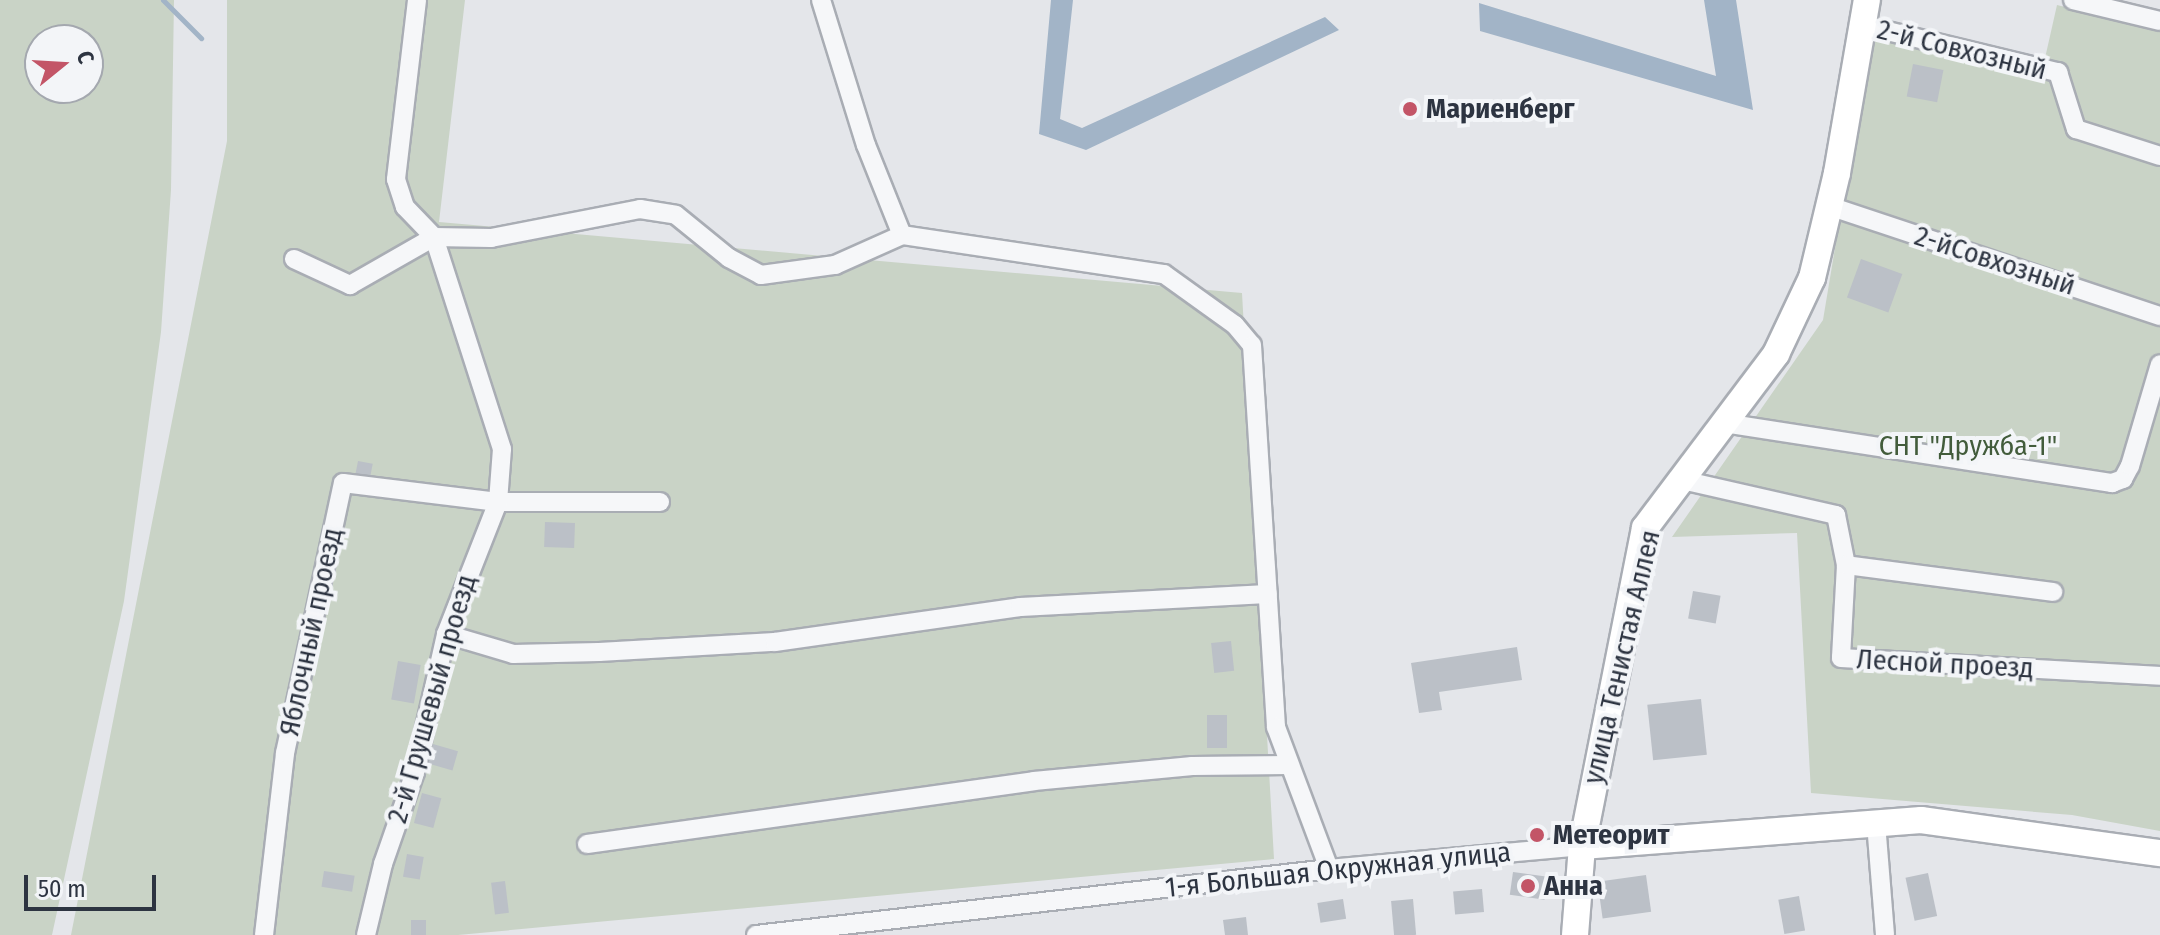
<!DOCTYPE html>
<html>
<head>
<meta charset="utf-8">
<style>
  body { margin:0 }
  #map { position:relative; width:2160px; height:935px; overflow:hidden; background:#e4e6ea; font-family:"Fira Sans Condensed",sans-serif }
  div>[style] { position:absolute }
  .green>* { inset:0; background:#c9d3c6 }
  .water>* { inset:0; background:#a2b4c7 }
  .stream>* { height:5px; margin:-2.5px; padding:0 2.5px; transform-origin:2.5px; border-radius:2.5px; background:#a2b4c7 }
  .building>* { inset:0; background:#bbc0c7; transform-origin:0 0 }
  .roads { filter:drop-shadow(2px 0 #a9adb4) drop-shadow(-2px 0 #a9adb4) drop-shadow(0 2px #a9adb4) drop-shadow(0 -2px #a9adb4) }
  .street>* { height:18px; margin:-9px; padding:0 9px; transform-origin:9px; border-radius:9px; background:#f6f7f9 }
  .secondary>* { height:26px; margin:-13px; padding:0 13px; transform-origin:13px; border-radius:13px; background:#fff }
  .dots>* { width:22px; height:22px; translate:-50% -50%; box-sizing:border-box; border:4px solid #f3f5f8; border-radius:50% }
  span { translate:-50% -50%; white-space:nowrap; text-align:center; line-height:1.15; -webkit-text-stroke:8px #f3f5f8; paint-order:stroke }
  .street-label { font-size:28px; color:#2d3441 }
  .poi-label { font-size:28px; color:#2d3441; font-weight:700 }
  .left { translate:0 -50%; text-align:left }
  .park-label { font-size:28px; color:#425c3b }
  .north { position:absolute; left:24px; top:24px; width:80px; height:80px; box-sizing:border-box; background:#f3f5f8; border:2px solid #a4a8af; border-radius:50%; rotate:72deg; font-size:22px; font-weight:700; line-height:32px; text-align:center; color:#2d3441 }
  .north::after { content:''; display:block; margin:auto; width:28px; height:36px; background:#c35567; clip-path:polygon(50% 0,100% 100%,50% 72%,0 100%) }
  .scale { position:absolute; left:24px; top:875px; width:132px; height:36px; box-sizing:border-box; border:4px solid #2d3441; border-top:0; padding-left:10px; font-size:24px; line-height:28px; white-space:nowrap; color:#2d3441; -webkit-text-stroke:6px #f3f5f8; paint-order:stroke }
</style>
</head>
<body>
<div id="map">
  <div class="green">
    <div style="clip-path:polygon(evenodd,0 0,174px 0,171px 190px,161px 332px,124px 601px,52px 935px,0 935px,0 0,40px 40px,88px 40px,88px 88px,40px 88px,40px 40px)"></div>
    <div style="clip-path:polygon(227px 0,465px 0,439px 222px,1242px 293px,1274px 859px,458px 935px,71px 935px,227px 141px)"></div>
    <div style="clip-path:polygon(2057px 5px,2160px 31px,2160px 831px,2072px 815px,1811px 793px,1797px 533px,1672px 537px,1823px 320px,1871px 32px,2043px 67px)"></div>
  </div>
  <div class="water">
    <div style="clip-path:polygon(1051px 0,1073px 0,1060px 119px,1082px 128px,1325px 17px,1339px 30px,1086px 150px,1039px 134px)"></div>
    <div style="clip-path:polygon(1704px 0,1736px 0,1753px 110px,1480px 31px,1479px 3px,1716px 76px)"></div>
  </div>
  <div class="stream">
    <div style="left:163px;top:0;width:54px;rotate:45deg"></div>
  </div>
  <div class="building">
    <div style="left:1913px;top:64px;width:31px;height:33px;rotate:11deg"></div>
    <div style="left:1861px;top:259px;width:44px;height:41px;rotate:20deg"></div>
    <div style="left:358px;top:461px;width:15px;height:18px;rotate:11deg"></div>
    <div style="left:545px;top:522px;width:30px;height:25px;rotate:2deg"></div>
    <div style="left:1693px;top:591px;width:28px;height:28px;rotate:10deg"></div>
    <div style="left:1231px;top:641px;width:30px;height:20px;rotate:84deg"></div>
    <div style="clip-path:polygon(1517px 647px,1522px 680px,1439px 692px,1442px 710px,1419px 713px,1411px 663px)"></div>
    <div style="left:398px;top:661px;width:23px;height:39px;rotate:10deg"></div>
    <div style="left:1701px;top:699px;width:56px;height:54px;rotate:84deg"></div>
    <div style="left:1207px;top:715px;width:20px;height:33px"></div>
    <div style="left:433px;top:744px;width:26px;height:20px;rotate:16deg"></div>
    <div style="left:422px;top:793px;width:20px;height:31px;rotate:15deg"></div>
    <div style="left:407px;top:854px;width:17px;height:23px;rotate:10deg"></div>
    <div style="left:324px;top:871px;width:31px;height:16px;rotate:9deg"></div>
    <div style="left:1513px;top:872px;width:35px;height:23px;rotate:8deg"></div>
    <div style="left:1928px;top:873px;width:44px;height:23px;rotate:78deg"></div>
    <div style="left:1646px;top:875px;width:37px;height:49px;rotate:82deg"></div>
    <div style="left:505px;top:881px;width:32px;height:14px;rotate:83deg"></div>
    <div style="left:1482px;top:889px;width:23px;height:29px;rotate:85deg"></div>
    <div style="left:1799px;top:896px;width:35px;height:21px;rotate:80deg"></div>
    <div style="left:1343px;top:899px;width:20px;height:26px;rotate:81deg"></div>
    <div style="left:1413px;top:899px;width:36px;height:22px;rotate:85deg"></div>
    <div style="clip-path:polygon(1246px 917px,1248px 935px,1225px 935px,1223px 920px)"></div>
    <div style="left:411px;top:920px;width:15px;height:15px"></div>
  </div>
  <div class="roads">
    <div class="street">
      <div style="left:821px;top:0;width:152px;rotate:72.8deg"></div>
      <div style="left:866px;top:145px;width:97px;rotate:68.2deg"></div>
      <div style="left:902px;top:235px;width:265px;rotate:8.5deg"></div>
      <div style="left:1164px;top:274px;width:87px;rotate:35.7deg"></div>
      <div style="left:1235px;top:325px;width:26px;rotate:50deg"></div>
      <div style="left:1252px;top:345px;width:383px;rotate:86.4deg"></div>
      <div style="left:1276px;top:727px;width:152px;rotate:69.5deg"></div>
      <div style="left:2073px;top:0;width:89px;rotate:13.6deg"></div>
      <div style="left:1863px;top:25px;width:201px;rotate:13.6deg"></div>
      <div style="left:2058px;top:72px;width:60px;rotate:72.5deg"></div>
      <div style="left:2076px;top:129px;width:88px;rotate:17.8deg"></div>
      <div style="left:1829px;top:206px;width:349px;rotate:18.4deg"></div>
      <div style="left:294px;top:259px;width:62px;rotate:24.9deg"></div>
      <div style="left:350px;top:285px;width:97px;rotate:-29.7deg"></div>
      <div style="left:434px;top:237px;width:57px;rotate:1deg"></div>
      <div style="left:491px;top:238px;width:152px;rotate:-11deg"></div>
      <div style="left:640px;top:209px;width:36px;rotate:9deg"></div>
      <div style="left:676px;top:215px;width:68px;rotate:39.1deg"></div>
      <div style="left:729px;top:258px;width:36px;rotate:28deg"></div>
      <div style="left:761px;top:275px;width:75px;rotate:-7.7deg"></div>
      <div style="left:835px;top:265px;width:73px;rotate:-24.1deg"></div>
      <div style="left:1724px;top:423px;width:393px;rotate:8.8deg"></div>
      <div style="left:2112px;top:483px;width:12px;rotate:-20deg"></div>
      <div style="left:2123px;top:479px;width:15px;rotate:-62deg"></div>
      <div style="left:2130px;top:466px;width:106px;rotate:-73.6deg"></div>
      <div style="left:1682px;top:480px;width:158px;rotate:12.8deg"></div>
      <div style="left:1836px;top:515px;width:51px;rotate:78.7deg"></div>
      <div style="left:1846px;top:565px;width:93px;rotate:93.1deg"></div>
      <div style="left:1841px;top:658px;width:320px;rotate:3.2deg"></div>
      <div style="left:1846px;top:565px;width:209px;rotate:7.4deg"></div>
      <div style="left:446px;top:634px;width:70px;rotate:16.6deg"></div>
      <div style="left:513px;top:654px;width:86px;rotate:-1.3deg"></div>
      <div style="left:599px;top:652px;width:176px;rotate:-3.3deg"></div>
      <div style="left:775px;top:642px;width:247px;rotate:-8.1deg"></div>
      <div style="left:1020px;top:607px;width:248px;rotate:-3deg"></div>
      <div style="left:1876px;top:823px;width:112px;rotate:85.4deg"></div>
      <div style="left:587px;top:844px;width:451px;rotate:-8deg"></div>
      <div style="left:1034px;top:781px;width:159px;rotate:-5.4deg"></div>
      <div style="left:1192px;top:766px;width:97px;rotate:-0.6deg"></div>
      <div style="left:264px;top:935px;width:183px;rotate:-83.4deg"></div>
      <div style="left:285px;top:753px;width:276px;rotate:-77.9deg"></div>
      <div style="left:343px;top:483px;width:156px;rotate:7deg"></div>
      <div style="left:498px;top:502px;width:162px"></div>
      <div style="left:366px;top:935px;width:73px;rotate:-76.5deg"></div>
      <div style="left:383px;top:864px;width:97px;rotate:-70.8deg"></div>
      <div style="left:415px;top:772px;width:141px;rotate:-77.3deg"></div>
      <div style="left:446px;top:634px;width:142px;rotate:-68.5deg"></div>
      <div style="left:498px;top:502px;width:53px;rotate:-85.7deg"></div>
      <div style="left:502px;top:449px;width:223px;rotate:-107.8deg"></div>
      <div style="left:434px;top:237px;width:42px;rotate:-134deg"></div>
      <div style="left:405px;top:207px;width:29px;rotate:-108deg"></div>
      <div style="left:396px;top:179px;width:180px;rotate:-83.3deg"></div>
      <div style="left:756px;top:935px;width:577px;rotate:-6.57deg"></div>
      <div style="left:1329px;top:869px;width:254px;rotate:-5.2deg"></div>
    </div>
    <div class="secondary">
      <div style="left:1582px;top:846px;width:340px;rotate:-4.4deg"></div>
      <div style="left:1921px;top:820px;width:241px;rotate:7.9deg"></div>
      <div style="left:1575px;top:935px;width:89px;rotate:-85.5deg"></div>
      <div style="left:1582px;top:846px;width:324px;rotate:-78.8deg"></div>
      <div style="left:1645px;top:528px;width:218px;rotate:-53deg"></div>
      <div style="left:1776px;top:354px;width:84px;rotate:-64.7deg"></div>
      <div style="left:1812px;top:278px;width:108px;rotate:-76.6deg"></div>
      <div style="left:1837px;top:173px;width:176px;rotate:-80.2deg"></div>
    </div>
  </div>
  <div class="dots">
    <div style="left:1410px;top:109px;background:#c35567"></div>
    <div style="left:1537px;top:835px;background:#c35567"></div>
    <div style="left:1528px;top:886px;background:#c35567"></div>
  </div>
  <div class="street-label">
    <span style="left:1962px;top:50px;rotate:14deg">2-й Совхозный</span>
    <span style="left:1995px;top:261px;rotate:18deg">2-йСовхозный</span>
    <span style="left:311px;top:632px;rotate:-78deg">Яблочный проезд</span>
    <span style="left:1622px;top:657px;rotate:-77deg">улица Тенистая Аллея</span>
    <span style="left:1945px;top:664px;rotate:3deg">Лесной проезд</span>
    <span style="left:432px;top:699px;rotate:-74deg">2-й Грушевый проезд</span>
    <span style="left:1338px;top:870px;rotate:-6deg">1-я Большая Окружная улица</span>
  </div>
  <div class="poi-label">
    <span class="left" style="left:1426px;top:109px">Мариенберг</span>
    <span class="left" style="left:1553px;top:835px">Метеорит</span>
    <span class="left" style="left:1544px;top:886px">Анна</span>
  </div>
  <div class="park-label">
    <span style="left:1968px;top:446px">СНТ "Дружба-1"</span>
  </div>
  <div class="north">С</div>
  <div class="scale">50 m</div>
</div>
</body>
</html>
